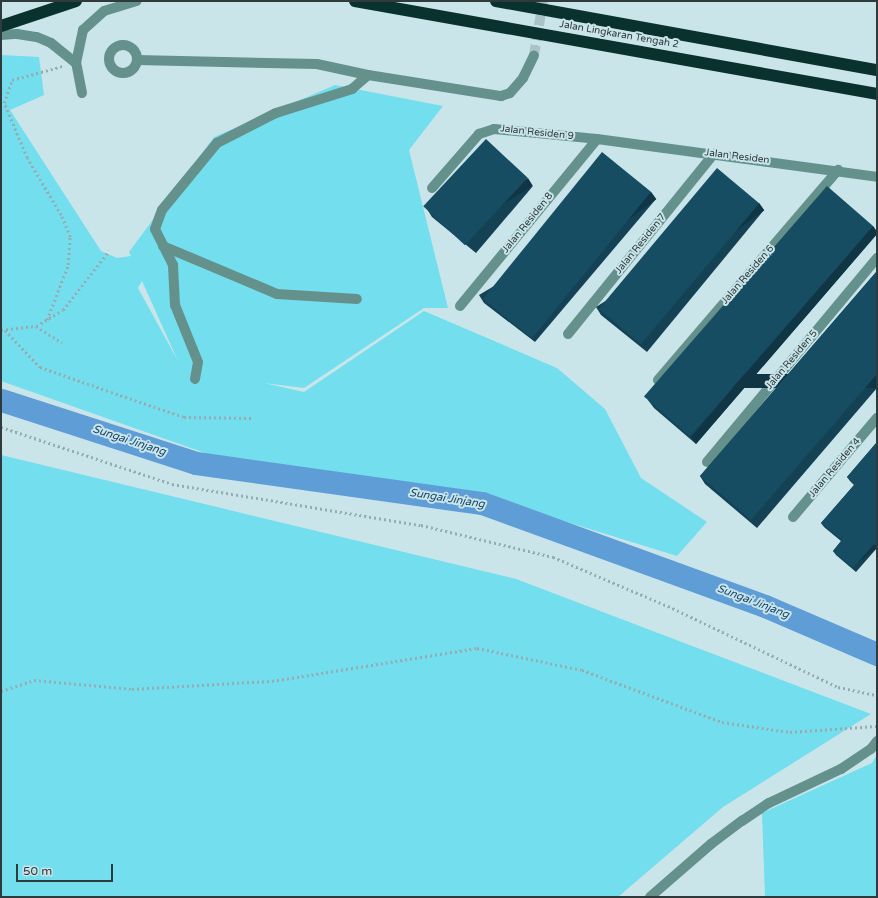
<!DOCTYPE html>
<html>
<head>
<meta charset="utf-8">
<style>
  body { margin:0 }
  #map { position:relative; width:878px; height:898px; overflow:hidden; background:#c9e5ea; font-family:"Varela Round",sans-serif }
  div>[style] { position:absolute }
  .green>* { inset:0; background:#73deed }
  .river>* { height:23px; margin:-11.5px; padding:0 11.5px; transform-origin:11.5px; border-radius:11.5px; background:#5f9dd7 }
  .minor-tunnel>* { height:10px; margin-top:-5px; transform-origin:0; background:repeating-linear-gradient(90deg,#aac3c7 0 10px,transparent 0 15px) }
  .path>* { height:2.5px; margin-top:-1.25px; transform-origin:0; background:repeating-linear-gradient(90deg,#96acb0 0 2px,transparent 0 5px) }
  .minor>* { height:10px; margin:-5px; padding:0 5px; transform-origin:5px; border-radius:5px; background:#65918d }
  .minor>.ring { margin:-5px; padding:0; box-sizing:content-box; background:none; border:10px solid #65918d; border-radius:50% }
  .highway>* { height:12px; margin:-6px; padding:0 6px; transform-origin:6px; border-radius:6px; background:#09312e }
  .wall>* { inset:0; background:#144254 }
  .shaded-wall>* { inset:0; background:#103645; transform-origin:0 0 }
  .building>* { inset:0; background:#174d62; transform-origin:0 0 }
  span { translate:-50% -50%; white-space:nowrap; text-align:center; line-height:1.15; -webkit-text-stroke:4px #c9e5ea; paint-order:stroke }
  .street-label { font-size:10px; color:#2f3a3c }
  .water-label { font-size:11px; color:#15436a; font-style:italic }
  .frame { position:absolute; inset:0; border:2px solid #2f3a3c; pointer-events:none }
  .scale { position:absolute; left:16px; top:864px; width:97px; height:18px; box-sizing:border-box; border:2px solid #2f3a3c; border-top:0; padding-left:5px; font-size:12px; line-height:14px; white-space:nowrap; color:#2f3a3c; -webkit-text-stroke:3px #c9e5ea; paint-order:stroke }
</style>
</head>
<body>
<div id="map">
  <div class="green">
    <div style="clip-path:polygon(evenodd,1px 55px,39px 57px,44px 95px,10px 110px,101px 251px,117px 258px,131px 256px,129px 252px,214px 137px,335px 85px,443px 106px,409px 150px,448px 308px,424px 308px,304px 388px,264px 383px,304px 392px,424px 311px,557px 368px,605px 409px,641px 478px,707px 522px,677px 556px,499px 501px,314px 472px,239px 465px,1px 381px,1px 55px,142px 281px,178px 361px,138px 288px,142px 281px)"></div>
    <div style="clip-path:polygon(1px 455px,516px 579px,871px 714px,723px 807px,618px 897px,1px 897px)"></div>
    <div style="clip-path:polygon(877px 755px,877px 897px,765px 897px,762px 813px,872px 763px)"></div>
  </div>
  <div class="river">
    <div style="left:1px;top:400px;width:205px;rotate:17.9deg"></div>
    <div style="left:196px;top:463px;width:289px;rotate:8deg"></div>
    <div style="left:482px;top:503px;width:301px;rotate:20deg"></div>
    <div style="left:765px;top:606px;width:122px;rotate:23.2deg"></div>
  </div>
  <div class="minor-tunnel">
    <div style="left:534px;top:55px;width:55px;rotate:-80.5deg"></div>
  </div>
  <div class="path">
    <div style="left:47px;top:320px;width:59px;rotate:-69.1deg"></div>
    <div style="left:68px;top:265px;width:28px;rotate:-86deg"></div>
    <div style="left:70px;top:237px;width:24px;rotate:-112deg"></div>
    <div style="left:61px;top:215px;width:66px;rotate:-120.8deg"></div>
    <div style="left:27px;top:158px;width:60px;rotate:-112.7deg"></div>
    <div style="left:4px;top:103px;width:24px;rotate:-71deg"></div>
    <div style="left:12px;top:80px;width:53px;rotate:-15.4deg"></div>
    <div style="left:36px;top:326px;width:31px;rotate:33deg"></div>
    <div style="left:1px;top:330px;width:35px;rotate:-7deg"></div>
    <div style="left:36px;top:326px;width:31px;rotate:-31deg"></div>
    <div style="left:63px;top:310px;width:75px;rotate:-52.1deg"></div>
    <div style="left:5px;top:330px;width:51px;rotate:46.6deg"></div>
    <div style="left:40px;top:367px;width:75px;rotate:19.4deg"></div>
    <div style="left:111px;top:392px;width:77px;rotate:18.9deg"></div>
    <div style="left:184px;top:417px;width:69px;rotate:0.8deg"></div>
    <div style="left:1px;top:427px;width:180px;rotate:18.4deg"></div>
    <div style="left:172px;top:484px;width:252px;rotate:9.4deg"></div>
    <div style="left:421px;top:525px;width:136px;rotate:13.6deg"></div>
    <div style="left:553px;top:557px;width:125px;rotate:23.1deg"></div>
    <div style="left:668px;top:606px;width:188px;rotate:25.5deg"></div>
    <div style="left:838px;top:687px;width:40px;rotate:12deg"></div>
    <div style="left:1px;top:691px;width:35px;rotate:-18deg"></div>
    <div style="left:34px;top:680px;width:98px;rotate:5.2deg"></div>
    <div style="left:132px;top:689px;width:140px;rotate:-3.3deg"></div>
    <div style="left:272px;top:681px;width:208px;rotate:-9.1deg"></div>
    <div style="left:477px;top:648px;width:107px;rotate:11.8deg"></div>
    <div style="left:582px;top:670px;width:149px;rotate:20.4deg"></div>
    <div style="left:722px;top:722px;width:69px;rotate:8.4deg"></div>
    <div style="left:790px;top:732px;width:87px;rotate:-3.9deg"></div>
  </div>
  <div class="minor">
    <div style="left:1px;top:35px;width:16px;rotate:-4deg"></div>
    <div style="left:17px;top:34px;width:20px;rotate:9deg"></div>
    <div style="left:37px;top:37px;width:15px;rotate:23deg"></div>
    <div style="left:51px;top:43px;width:32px;rotate:39deg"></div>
    <div class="ring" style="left:109px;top:45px;width:18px;height:18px"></div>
    <div style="left:137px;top:60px;width:180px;rotate:1.3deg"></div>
    <div style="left:317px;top:64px;width:52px;rotate:12.2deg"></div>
    <div style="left:368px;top:75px;width:135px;rotate:9deg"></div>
    <div style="left:501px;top:96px;width:9px;rotate:-18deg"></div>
    <div style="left:510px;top:93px;width:20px;rotate:-49deg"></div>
    <div style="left:523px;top:78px;width:25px;rotate:-64deg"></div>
    <div style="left:82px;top:93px;width:31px;rotate:-101deg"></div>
    <div style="left:76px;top:63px;width:34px;rotate:-78deg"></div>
    <div style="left:83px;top:30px;width:28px;rotate:-42deg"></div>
    <div style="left:104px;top:11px;width:34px;rotate:-17deg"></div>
    <div style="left:432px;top:188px;width:72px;rotate:-49deg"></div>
    <div style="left:479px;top:134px;width:16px;rotate:-18deg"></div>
    <div style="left:494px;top:129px;width:103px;rotate:5.5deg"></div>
    <div style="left:597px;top:139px;width:283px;rotate:7.7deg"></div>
    <div style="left:163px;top:246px;width:124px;rotate:22.8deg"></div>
    <div style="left:277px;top:294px;width:80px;rotate:3.6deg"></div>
    <div style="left:460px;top:306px;width:216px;rotate:-50.6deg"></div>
    <div style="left:568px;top:334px;width:232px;rotate:-51deg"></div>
    <div style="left:195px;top:379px;width:17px;rotate:-80deg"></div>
    <div style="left:198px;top:362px;width:61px;rotate:-112deg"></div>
    <div style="left:175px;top:305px;width:40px;rotate:-92.9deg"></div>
    <div style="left:173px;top:265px;width:40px;rotate:-116.6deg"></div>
    <div style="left:155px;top:229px;width:20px;rotate:-70deg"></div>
    <div style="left:162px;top:210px;width:87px;rotate:-50.6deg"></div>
    <div style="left:217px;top:143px;width:66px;rotate:-27deg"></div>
    <div style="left:276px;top:113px;width:80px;rotate:-17.5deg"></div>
    <div style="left:352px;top:89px;width:21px;rotate:-41deg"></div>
    <div style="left:658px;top:380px;width:277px;rotate:-49.4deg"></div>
    <div style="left:707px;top:462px;width:266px;rotate:-50.2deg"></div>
    <div style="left:793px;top:517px;width:130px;rotate:-49.7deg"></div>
    <div style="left:650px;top:897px;width:81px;rotate:-41deg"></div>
    <div style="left:711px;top:844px;width:39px;rotate:-37deg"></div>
    <div style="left:742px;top:821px;width:32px;rotate:-34deg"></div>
    <div style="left:769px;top:803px;width:80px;rotate:-25.3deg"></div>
    <div style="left:841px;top:769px;width:36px;rotate:-34deg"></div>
    <div style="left:871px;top:749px;width:10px;rotate:-53deg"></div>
  </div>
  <div class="highway">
    <div style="left:355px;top:1px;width:530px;rotate:10.1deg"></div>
    <div style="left:496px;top:1px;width:387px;rotate:10.3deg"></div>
    <div style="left:1px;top:26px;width:79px;rotate:-18.4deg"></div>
  </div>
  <div class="wall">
    <div style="clip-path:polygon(533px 186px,476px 253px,432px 217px,427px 209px)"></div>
    <div style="clip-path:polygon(651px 192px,656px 199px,535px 342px,484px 303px,479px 295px)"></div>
    <div style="clip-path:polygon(759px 203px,764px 210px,647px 352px,601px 315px,596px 307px)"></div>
    <div style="clip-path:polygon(873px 226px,877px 232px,877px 234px,696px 444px,654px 408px,648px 400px)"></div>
    <div style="clip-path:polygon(877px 271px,877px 388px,757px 528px,705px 484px,700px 476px)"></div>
    <div style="clip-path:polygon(877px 442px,877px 548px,856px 572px,836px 555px,833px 551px,841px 541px,824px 527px,821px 523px,854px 485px,850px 481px,847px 477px)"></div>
  </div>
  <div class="shaded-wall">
    <div style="left:528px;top:178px;width:9px;height:89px;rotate:58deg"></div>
    <div style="left:651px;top:192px;width:9px;height:187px;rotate:54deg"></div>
    <div style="left:759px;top:203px;width:9px;height:183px;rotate:54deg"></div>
    <div style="clip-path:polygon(873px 226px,877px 232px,877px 234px,696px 444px,691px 437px)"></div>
    <div style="left:877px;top:374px;width:14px;height:193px;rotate:90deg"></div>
    <div style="left:874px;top:544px;width:5px;height:32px;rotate:53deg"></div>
  </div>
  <div class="building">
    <div style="left:486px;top:139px;width:57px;height:92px;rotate:43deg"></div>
    <div style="left:602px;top:152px;width:63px;height:189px;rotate:39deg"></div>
    <div style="left:717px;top:168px;width:55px;height:184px;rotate:40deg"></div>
    <div style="left:827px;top:186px;width:61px;height:279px;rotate:41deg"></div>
    <div style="clip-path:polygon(877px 271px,877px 374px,751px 520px,700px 476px)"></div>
    <div style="clip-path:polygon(877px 442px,877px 546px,874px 544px,853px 568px,833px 551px,842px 540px,821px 523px,855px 484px,847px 477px)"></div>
  </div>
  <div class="street-label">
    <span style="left:619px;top:35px;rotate:10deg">Jalan Lingkaran Tengah 2</span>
    <span style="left:537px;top:133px;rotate:6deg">Jalan Residen 9</span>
    <span style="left:737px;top:157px;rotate:7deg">Jalan Residen</span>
    <span style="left:528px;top:223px;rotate:-51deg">Jalan Residen 8</span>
    <span style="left:641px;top:244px;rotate:-51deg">Jalan Residen 7</span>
    <span style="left:748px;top:275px;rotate:-49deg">Jalan Residen 6</span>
    <span style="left:792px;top:360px;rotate:-50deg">Jalan Residen 5</span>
    <span style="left:835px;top:468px;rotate:-50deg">Jalan Residen 4</span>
  </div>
  <div class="water-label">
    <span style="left:129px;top:441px;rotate:18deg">Sungai Jinjang</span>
    <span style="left:447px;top:499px;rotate:9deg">Sungai Jinjang</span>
    <span style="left:753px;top:602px;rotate:21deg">Sungai Jinjang</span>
  </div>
  <div class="frame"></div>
  <div class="scale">50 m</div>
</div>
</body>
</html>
